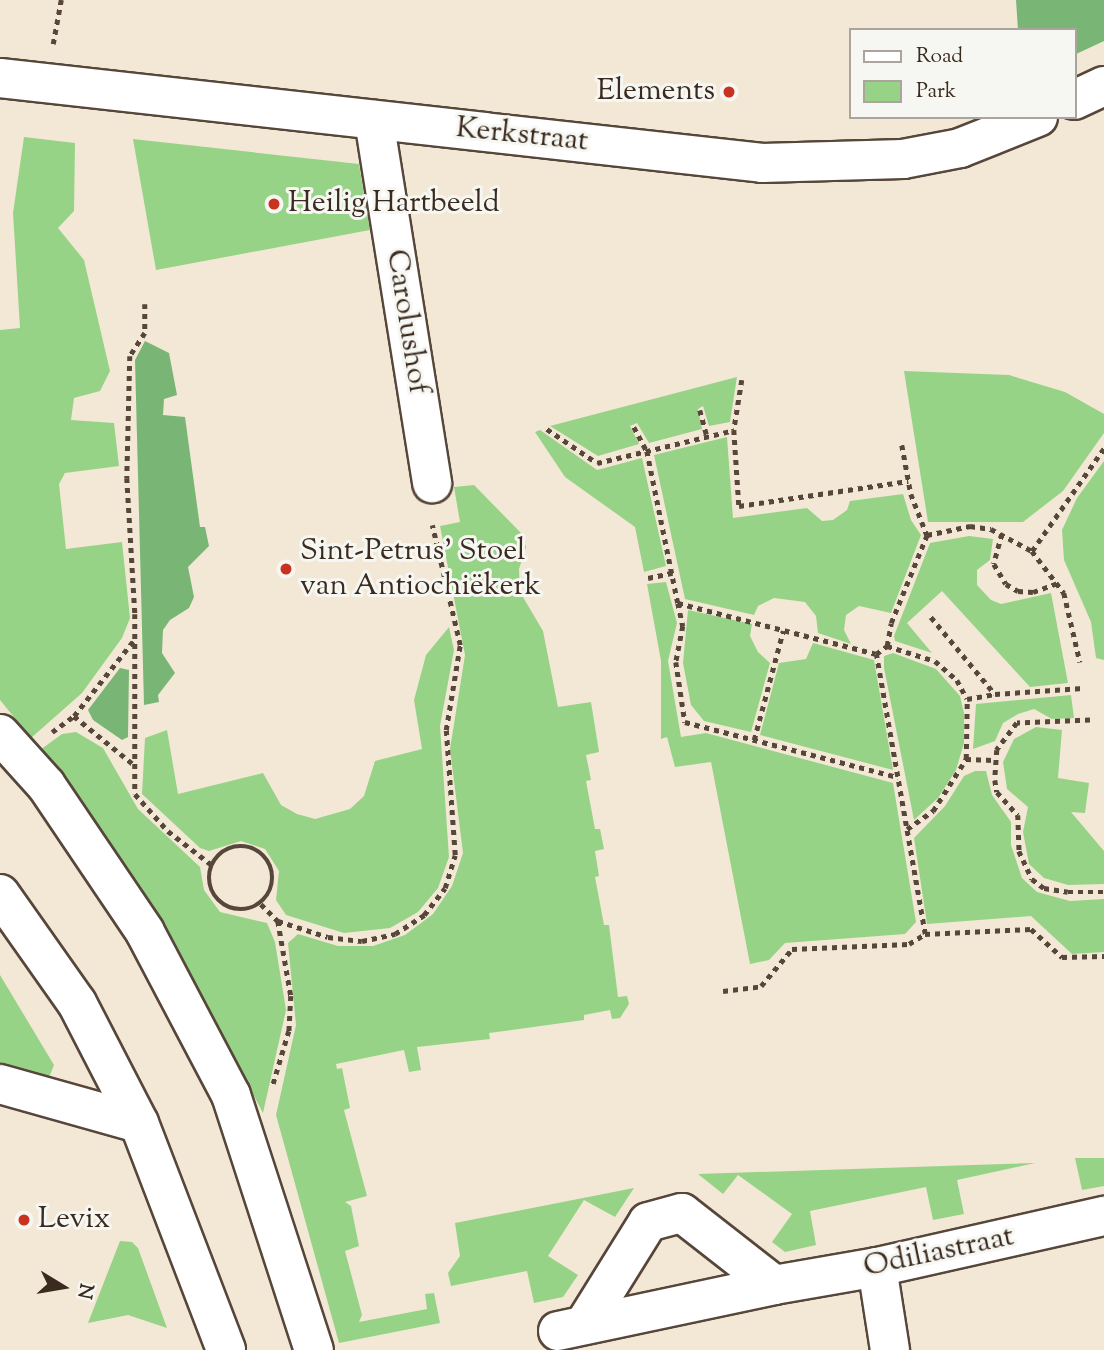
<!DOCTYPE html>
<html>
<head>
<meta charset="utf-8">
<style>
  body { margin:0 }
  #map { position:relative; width:1104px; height:1350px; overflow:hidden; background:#f3e8d6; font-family:"Sorts Mill Goudy",serif }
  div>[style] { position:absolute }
  .green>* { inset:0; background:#97d387 }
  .forest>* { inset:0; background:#79b574 }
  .path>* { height:4.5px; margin-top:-2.25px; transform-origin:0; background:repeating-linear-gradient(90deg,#57463a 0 5px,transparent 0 10px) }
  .path>.ring { margin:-2.25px; padding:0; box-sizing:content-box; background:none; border:4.5px solid #57463a; border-radius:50% }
  .roads { filter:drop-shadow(2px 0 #57463a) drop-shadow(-2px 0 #57463a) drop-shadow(0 2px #57463a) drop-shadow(0 -2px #57463a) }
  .street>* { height:38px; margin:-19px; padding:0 19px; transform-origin:19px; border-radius:19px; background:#fff }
  .dots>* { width:19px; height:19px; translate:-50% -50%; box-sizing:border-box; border:4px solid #f6f6f2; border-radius:50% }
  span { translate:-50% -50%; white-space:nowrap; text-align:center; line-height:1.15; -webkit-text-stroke:6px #f6f6f2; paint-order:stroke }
  .poi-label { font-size:30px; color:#3b2a1e }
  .right { translate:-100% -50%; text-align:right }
  .left { translate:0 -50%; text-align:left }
  .street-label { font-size:30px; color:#3b2a1e }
  .legend { position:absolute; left:849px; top:28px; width:228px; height:91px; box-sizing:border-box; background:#f6f6f2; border:2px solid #aba49d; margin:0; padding:9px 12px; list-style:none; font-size:21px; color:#3b2a1e }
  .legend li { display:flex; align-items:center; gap:14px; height:35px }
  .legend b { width:35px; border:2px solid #aba49d }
  .north { position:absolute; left:28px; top:1252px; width:70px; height:70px; -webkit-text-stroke:5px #f6f6f2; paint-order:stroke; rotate:101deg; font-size:19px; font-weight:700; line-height:28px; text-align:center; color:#3b2a1e }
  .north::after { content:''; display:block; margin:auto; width:24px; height:32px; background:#3b2a1e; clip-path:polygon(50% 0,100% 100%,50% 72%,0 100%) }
</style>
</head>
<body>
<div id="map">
  <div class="green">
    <div style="clip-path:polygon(24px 137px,75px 143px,74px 211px,58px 228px,84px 260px,110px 371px,100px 391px,74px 398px,71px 420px,114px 423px,119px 466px,65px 473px,59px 484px,66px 549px,122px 542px,130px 618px,122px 638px,82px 693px,31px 738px,0 700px,0 330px,20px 328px,13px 213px)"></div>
    <div style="clip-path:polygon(133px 139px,359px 164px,370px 230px,156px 270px)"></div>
    <div style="clip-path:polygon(904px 371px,1009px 375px,1065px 392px,1104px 414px,1104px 433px,1063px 491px,1023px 522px,928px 522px)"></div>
    <div style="clip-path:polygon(737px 377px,730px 422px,709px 426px,703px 406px,698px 409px,702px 429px,649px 443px,637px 423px,630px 426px,639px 444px,598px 456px,550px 426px)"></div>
    <div style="clip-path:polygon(540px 430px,597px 470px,642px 458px,666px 566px,644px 572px,635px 527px,565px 477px,535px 432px)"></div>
    <div style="clip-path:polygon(727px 437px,733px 518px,807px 508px,822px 521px,833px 520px,847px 510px,850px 501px,903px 494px,911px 520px,921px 535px,891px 613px,859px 606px,846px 615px,844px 630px,851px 644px,818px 633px,816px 616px,805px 602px,774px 598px,758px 606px,754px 615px,685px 599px,654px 455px)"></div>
    <div style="clip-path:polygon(1104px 461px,1104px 660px,1096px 658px,1091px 622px,1064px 560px,1062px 530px,1077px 498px)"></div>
    <div style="clip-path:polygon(474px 485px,522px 534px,526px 547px,519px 569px,520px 592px,543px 631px,558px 707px,591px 702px,599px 752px,586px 755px,591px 780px,586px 781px,595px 829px,600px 829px,604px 849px,595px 851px,599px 876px,595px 877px,604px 925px,609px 925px,618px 997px,627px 996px,629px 1004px,620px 1018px,612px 1019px,610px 1010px,584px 1015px,584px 1020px,489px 1033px,490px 1039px,417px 1047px,421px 1070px,409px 1072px,404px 1050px,336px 1064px,337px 1069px,342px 1068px,350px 1108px,344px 1110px,367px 1196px,345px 1202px,351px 1206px,359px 1246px,345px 1251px,362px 1315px,359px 1322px,427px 1309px,425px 1294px,434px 1293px,440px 1323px,339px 1343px,276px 1115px,296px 1025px,288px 943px,298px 934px,338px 946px,373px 946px,405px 935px,433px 914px,452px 886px,463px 853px,450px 749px,465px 655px,440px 526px,460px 522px,454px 487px)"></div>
    <div style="clip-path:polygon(969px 536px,993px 539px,990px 560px,977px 570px,977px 585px,991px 600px,1001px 604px,1051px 593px,1068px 683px,1030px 687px,942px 591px,907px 623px,932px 653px,895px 641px,894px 636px,930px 543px)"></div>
    <div style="clip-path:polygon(666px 582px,677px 623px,668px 661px,681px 737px,706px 733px,893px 783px,916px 922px,905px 934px,785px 943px,769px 960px,750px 964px,711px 762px,675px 767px,667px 737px,661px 739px,661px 661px,647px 584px)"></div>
    <div style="clip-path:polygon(688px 610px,752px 624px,750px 636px,758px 652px,770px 663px,751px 732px,704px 721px,691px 705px,683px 663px)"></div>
    <div style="clip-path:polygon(449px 627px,454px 650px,440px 726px,449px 857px,438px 888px,418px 912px,390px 928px,344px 933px,286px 915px,276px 900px,279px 871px,265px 849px,241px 841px,209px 851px,200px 848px,142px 794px,145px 738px,167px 730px,178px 794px,263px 773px,281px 805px,297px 814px,315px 819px,350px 809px,364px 796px,375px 761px,422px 749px,414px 700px,426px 655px)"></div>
    <div style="clip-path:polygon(813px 643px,874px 660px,893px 770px,760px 735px,779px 663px,806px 659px)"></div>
    <div style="clip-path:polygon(893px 653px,936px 669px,960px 696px,964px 713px,964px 743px,956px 770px,938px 798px,914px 820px,884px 668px,884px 656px)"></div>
    <div style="clip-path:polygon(1071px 695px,1074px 718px,1052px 719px,1034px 709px,1018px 714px,1003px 723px,995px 741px,973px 749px,976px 704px)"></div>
    <div style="clip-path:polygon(1036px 727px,1062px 730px,1058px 778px,1089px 783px,1085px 813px,1071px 812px,1104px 851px,1104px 884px,1068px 885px,1044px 878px,1029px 864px,1023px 832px,1028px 807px,1007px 789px,1003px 762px,1014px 739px)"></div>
    <div style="clip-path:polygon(76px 732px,103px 748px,138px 809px,200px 867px,204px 890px,220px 912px,267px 923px,275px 942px,286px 1010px,263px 1113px,153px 905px,40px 750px,62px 734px)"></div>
    <div style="clip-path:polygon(975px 771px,986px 771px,992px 795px,1011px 822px,1011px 845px,1022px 878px,1037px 892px,1070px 901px,1104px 899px,1104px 952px,1072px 954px,1031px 916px,927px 924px,914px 838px,945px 806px,964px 776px)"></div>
    <div style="clip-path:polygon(0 975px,54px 1065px,48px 1080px,0 1068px)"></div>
    <div style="clip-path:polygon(1075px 1158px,1104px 1158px,1104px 1186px,1082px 1190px)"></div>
    <div style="clip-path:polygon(1035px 1163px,957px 1180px,964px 1214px,933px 1220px,926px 1187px,810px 1211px,816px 1245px,785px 1252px,772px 1242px,792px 1214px,738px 1175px,723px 1194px,698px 1174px)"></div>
    <div style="clip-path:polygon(634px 1188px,615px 1217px,584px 1200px,548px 1256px,578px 1275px,563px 1297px,534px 1303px,527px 1271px,451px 1286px,448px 1273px,460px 1256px,455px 1223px)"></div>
    <div style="clip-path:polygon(120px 1241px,132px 1242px,138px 1248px,167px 1328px,128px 1315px,88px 1323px)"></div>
  </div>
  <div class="forest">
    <div style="clip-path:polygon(1016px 0,1104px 0,1104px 41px,1074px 55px,1074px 30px,1018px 30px)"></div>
    <div style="clip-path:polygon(145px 341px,169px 353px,177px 395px,164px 399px,163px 415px,185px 417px,200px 527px,205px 527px,209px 546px,188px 567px,194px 597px,189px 608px,170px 620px,163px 630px,162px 653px,175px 673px,158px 695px,159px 702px,144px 705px,135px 360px)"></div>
    <div style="clip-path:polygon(120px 668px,129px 670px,128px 737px,122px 740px,93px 720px,88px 710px)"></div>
  </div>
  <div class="path">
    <div style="left:53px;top:44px;width:45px;rotate:-79.7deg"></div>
    <div style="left:145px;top:304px;width:29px;rotate:90deg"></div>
    <div style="left:145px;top:333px;width:27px;rotate:123deg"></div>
    <div style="left:130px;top:356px;width:122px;rotate:91.4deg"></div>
    <div style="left:127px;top:478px;width:136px;rotate:86.6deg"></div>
    <div style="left:135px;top:614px;width:180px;rotate:90deg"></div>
    <div style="left:135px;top:794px;width:50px;rotate:48.3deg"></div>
    <div style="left:168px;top:831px;width:56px;rotate:37.7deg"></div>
    <div style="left:742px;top:380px;width:51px;rotate:99.1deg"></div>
    <div style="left:734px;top:430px;width:76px;rotate:86.2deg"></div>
    <div style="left:739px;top:506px;width:171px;rotate:-8.4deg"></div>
    <div style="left:700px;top:410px;width:27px;rotate:75deg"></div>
    <div style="left:634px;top:427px;width:27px;rotate:62deg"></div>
    <div style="left:647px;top:451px;width:155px;rotate:78.5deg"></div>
    <div style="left:678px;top:603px;width:204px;rotate:14.4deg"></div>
    <div style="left:547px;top:429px;width:60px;rotate:34.2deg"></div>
    <div style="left:597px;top:463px;width:141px;rotate:-13.5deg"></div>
    <div style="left:902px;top:445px;width:50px;rotate:79.6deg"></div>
    <div style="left:911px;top:494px;width:44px;rotate:68.7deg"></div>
    <div style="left:1002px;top:534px;width:31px;rotate:105deg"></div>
    <div style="left:994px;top:564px;width:23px;rotate:59deg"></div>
    <div style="left:1006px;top:584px;width:14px;rotate:30deg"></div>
    <div style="left:1018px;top:591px;width:15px;rotate:4deg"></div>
    <div style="left:1033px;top:592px;width:27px;rotate:-20deg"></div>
    <div style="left:1032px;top:551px;width:126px;rotate:-55deg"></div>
    <div style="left:648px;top:578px;width:25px;rotate:-12deg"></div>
    <div style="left:678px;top:603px;width:24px;rotate:78deg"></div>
    <div style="left:683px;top:626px;width:37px;rotate:101deg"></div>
    <div style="left:676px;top:662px;width:61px;rotate:81.5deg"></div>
    <div style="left:685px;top:722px;width:220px;rotate:14.5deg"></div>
    <div style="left:931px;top:617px;width:100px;rotate:50.3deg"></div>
    <div style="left:995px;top:694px;width:88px;rotate:-3.9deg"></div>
    <div style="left:887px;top:646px;width:50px;rotate:17.4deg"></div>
    <div style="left:935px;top:661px;width:29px;rotate:41deg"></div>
    <div style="left:957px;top:680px;width:21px;rotate:62deg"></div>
    <div style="left:74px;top:716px;width:76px;rotate:39.1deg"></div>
    <div style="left:1090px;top:720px;width:73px;rotate:177.6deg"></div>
    <div style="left:1017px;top:723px;width:34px;rotate:127deg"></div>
    <div style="left:997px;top:750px;width:30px;rotate:94deg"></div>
    <div style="left:995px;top:780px;width:12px;rotate:81deg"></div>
    <div style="left:997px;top:792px;width:31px;rotate:48deg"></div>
    <div style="left:1018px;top:815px;width:36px;rotate:88deg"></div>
    <div style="left:1019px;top:851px;width:31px;rotate:65deg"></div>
    <div style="left:1032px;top:879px;width:15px;rotate:37deg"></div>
    <div style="left:1044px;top:888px;width:24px;rotate:9deg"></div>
    <div style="left:1068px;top:892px;width:36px"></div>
    <div style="left:52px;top:732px;width:27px;rotate:-36deg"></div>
    <div style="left:74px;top:716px;width:97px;rotate:-51.7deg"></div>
    <div style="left:754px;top:740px;width:113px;rotate:-75.1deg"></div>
    <div style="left:966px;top:759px;width:60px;rotate:-89deg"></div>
    <div style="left:967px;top:699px;width:28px;rotate:-10deg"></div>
    <div style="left:907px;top:829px;width:32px;rotate:-35deg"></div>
    <div style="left:933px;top:811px;width:62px;rotate:-57.6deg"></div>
    <div style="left:966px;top:759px;width:28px;rotate:2deg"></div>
    <div class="ring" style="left:209px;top:846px;width:59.5px;height:59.5px"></div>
    <div style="left:261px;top:904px;width:24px;rotate:45deg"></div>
    <div style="left:278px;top:921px;width:76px;rotate:80.2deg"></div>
    <div style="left:291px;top:996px;width:35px;rotate:93deg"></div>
    <div style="left:289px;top:1031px;width:56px;rotate:106.5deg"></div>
    <div style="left:278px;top:921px;width:52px;rotate:17.7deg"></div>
    <div style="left:328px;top:937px;width:34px;rotate:7deg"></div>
    <div style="left:362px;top:941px;width:34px;rotate:-12deg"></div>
    <div style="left:395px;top:934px;width:35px;rotate:-33deg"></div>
    <div style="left:424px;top:915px;width:34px;rotate:-52deg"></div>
    <div style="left:445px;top:888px;width:34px;rotate:-73deg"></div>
    <div style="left:455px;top:855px;width:125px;rotate:-94.1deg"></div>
    <div style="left:446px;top:730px;width:86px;rotate:-80.6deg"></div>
    <div style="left:460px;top:645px;width:123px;rotate:-103.1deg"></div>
    <div style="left:925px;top:934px;width:284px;rotate:-99.9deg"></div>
    <div style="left:876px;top:654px;width:14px;rotate:-36deg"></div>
    <div style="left:887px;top:646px;width:23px;rotate:-80deg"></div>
    <div style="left:891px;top:623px;width:95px;rotate:-67.8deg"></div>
    <div style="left:927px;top:535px;width:44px;rotate:-11.8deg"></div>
    <div style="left:970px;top:526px;width:21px;rotate:8deg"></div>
    <div style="left:991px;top:529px;width:47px;rotate:28.2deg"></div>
    <div style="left:1032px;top:551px;width:53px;rotate:52.7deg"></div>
    <div style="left:1064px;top:593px;width:71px;rotate:76.9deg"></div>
    <div style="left:723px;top:991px;width:38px;rotate:-7deg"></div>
    <div style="left:761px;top:986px;width:48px;rotate:-50deg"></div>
    <div style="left:792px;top:949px;width:117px;rotate:-2.4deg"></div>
    <div style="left:909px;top:944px;width:19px;rotate:-32deg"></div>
    <div style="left:925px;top:934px;width:106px;rotate:-2.7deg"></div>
    <div style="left:1031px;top:929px;width:42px;rotate:42.1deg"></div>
    <div style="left:1062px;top:957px;width:42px;rotate:-1.4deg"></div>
  </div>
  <div class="roads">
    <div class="street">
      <div style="left:0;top:78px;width:767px;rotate:6.36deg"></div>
      <div style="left:762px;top:163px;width:141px;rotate:-1.6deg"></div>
      <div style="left:903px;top:159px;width:58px;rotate:-10.9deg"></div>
      <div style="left:960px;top:148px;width:84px;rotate:-21.7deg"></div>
      <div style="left:1074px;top:100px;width:33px;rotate:-25deg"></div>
      <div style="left:374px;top:120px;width:368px;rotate:80.9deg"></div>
      <div style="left:0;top:734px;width:69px;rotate:48deg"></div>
      <div style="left:46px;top:785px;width:177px;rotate:56deg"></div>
      <div style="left:145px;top:932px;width:184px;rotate:62.2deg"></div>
      <div style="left:231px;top:1095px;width:268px;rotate:72deg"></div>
      <div style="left:0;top:894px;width:133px;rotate:54.8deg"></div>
      <div style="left:77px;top:1003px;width:135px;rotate:62.7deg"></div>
      <div style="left:139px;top:1123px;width:243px;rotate:69deg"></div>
      <div style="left:0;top:1084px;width:144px;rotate:15.7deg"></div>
      <div style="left:877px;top:1267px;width:84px;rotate:81.1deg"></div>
      <div style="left:584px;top:1325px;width:121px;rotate:-58.1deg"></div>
      <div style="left:648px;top:1222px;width:35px;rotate:-15deg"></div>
      <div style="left:682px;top:1213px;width:117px;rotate:38deg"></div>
      <div style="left:774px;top:1285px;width:105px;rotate:-9.9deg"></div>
      <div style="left:877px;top:1267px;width:233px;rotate:-12.7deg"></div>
      <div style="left:558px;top:1331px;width:221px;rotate:-12deg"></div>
    </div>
  </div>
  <div class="dots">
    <div style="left:729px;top:92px;background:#c8321e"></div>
    <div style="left:274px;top:204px;background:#c8321e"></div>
    <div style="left:286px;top:569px;background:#c8321e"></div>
    <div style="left:24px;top:1220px;background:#c8321e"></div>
  </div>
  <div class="poi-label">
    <span class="right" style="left:715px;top:92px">Elements</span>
    <span class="left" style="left:288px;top:204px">Heilig Hartbeeld</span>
    <span class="left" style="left:300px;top:569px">Sint-Petrus' Stoel<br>van Antiochiëkerk</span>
    <span class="left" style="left:38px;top:1220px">Levix</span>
  </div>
  <div class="street-label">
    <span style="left:522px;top:136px;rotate:6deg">Kerkstraat</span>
    <span style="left:406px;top:322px;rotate:81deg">Carolushof</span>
    <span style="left:939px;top:1253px;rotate:-12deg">Odiliastraat</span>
  </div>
  <ul class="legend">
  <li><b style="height:9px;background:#fff"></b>Road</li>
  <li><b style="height:19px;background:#97d387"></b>Park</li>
  </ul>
  <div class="north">N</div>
</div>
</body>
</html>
